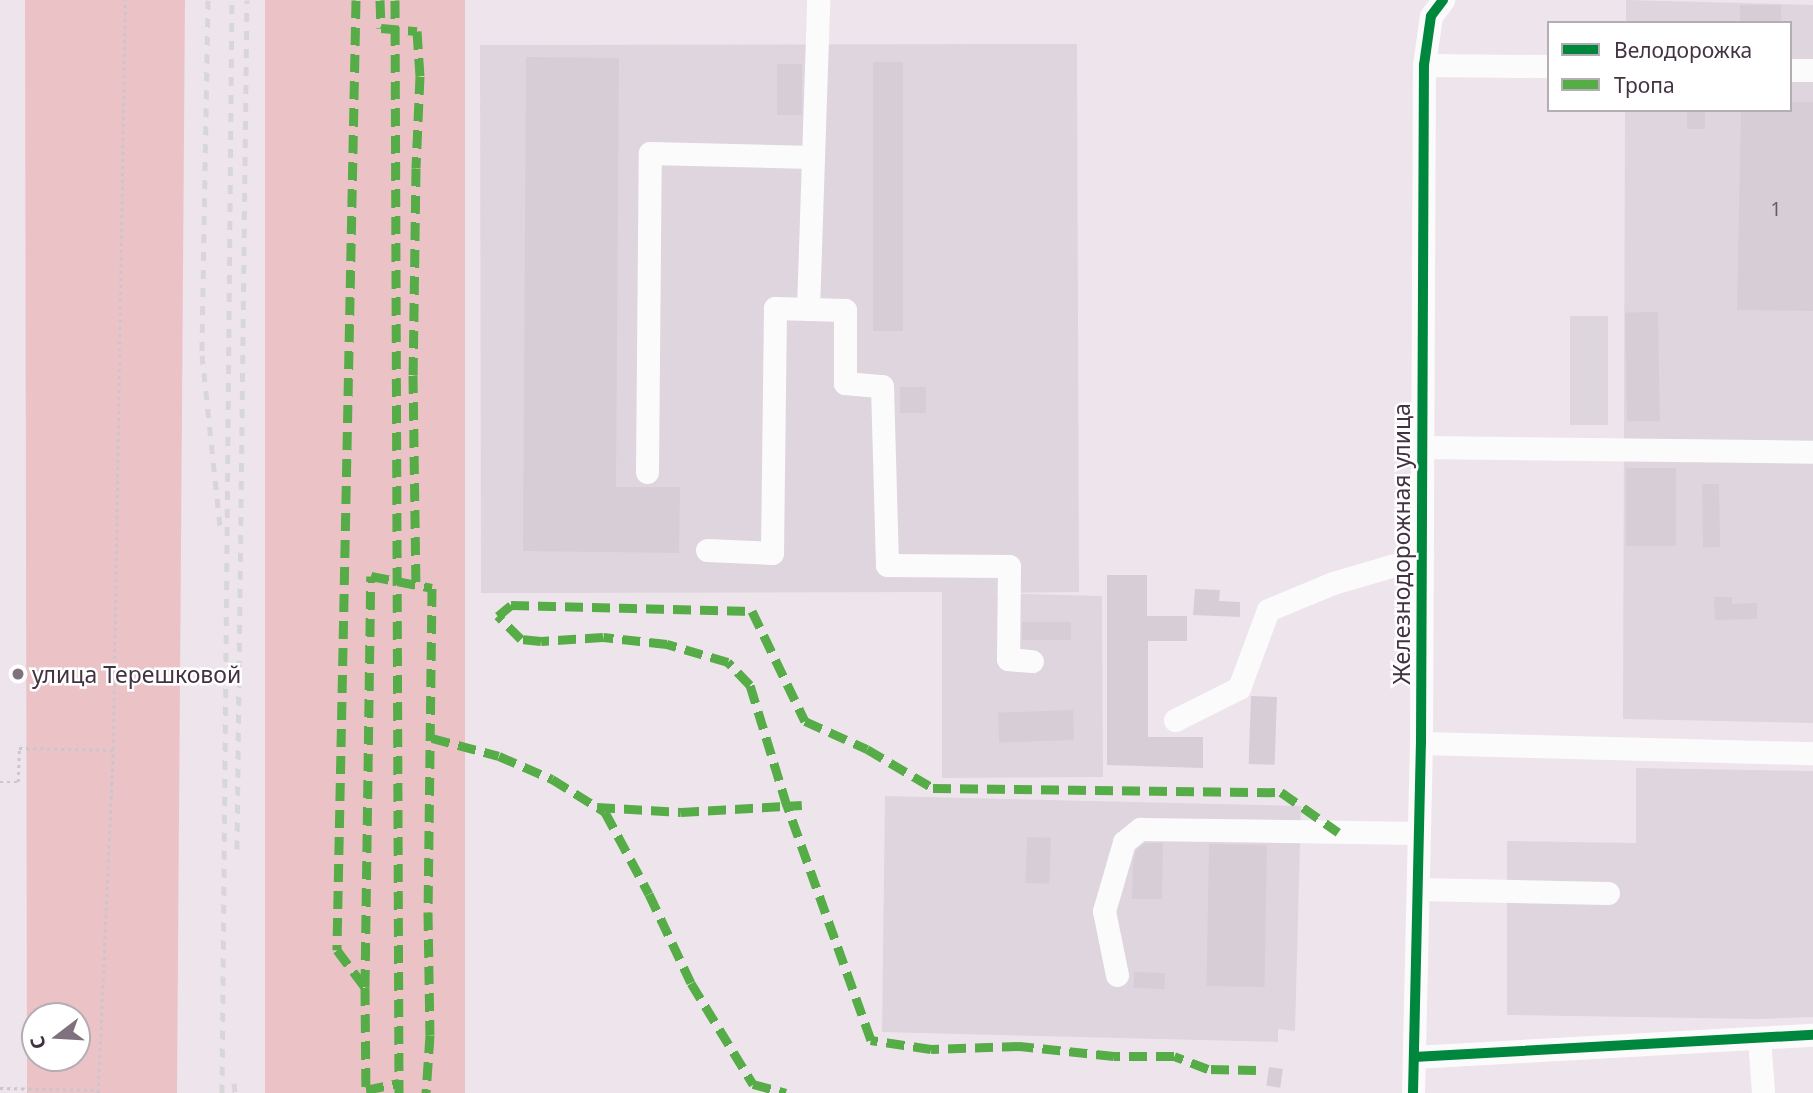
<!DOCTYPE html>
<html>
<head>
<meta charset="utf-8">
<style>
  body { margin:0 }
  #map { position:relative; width:1813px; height:1093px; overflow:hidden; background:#eee5ec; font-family:"Noto Sans",sans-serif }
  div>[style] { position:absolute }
  .industrial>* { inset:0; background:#dfd5de }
  .green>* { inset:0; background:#ebc3c7; transform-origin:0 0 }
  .parking>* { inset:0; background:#ddd6dc; transform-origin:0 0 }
  .building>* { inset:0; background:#d7cdd6; transform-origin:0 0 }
  .path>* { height:2.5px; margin-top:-1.25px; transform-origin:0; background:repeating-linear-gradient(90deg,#ccc5cb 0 3.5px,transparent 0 7px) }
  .minor>* { height:23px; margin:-11.5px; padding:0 11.5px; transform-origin:11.5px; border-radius:11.5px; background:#fcfbfc }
  .rail>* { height:5px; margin-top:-2.5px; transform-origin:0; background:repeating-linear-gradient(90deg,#d8d7d8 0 9px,transparent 0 18px) }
  .quiet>* { height:9px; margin-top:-4.5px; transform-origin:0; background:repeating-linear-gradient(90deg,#56ac46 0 18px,transparent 0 27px) }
  .cycleway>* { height:10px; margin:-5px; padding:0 5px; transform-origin:5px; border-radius:5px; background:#00873e }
  .dots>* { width:19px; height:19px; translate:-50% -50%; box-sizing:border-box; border:4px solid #fff; border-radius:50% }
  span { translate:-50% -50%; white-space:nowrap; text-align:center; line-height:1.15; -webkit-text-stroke:5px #fff; paint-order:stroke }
  .number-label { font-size:19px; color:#695a67 }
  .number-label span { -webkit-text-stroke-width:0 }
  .street-label { font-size:23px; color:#433241 }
  .poi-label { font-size:23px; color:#433241 }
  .left { translate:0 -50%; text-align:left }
  .legend { position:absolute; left:1547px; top:21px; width:245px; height:91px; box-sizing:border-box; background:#fff; border:2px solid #b4adb3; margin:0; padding:9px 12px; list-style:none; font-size:21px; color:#433241 }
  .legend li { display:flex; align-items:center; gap:14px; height:35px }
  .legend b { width:35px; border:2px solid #b4adb3 }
  .north { position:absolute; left:21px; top:1002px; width:70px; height:70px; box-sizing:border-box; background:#fff; border:2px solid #b4adb3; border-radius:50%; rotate:253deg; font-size:19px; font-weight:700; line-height:28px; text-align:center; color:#433241 }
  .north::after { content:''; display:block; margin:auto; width:24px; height:32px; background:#7f717d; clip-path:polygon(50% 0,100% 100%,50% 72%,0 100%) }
</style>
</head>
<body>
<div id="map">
  <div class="industrial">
    <div style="clip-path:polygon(1626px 0,1813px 5px,1813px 723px,1623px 719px,1625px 110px,1790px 110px,1790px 23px,1626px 23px)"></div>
    <div style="clip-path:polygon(1077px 44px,1079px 592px,986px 593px,1102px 596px,1103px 777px,942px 778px,942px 592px,481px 593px,480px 45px)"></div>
    <div style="clip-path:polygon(1636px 768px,1813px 771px,1813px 1017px,1759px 1019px,1507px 1015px,1507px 841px,1636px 843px)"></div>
    <div style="clip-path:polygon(885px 796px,1301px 806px,1295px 1031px,1278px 1029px,1278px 1042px,882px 1032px)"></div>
  </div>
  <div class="green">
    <div style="clip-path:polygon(evenodd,25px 0,185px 0,177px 1093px,27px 1093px,25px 0,35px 1016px,77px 1016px,77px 1058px,35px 1058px,35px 1016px)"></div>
    <div style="left:265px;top:0;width:200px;height:1093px"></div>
  </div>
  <div class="parking">
    <div style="left:1570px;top:316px;width:38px;height:109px"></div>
  </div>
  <div class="building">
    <div style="left:1740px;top:5px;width:41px;height:18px"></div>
    <div style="clip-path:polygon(526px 57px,619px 58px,616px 487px,680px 487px,679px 553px,523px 551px)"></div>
    <div style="left:873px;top:62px;width:30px;height:269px"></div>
    <div style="left:777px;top:64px;width:25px;height:51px"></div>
    <div style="clip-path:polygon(1790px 102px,1813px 102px,1813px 311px,1737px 310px,1741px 110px,1790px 110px)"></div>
    <div style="left:1687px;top:110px;width:18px;height:19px"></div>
    <div style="left:1658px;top:312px;width:109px;height:33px;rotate:89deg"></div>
    <div style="left:900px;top:387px;width:26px;height:26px"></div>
    <div style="left:1626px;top:468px;width:50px;height:78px"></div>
    <div style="left:1719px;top:484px;width:63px;height:17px;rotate:89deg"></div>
    <div style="clip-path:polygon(1107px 575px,1147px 575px,1147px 616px,1187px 616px,1187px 641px,1148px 641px,1148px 737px,1203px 737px,1203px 768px,1107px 765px)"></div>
    <div style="clip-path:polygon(1195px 589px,1220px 590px,1219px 601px,1240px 602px,1240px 617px,1193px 615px)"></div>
    <div style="clip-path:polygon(1714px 597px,1732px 597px,1732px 604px,1757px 603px,1757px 619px,1715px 620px)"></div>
    <div style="left:1022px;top:622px;width:49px;height:18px"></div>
    <div style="left:1251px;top:696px;width:26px;height:68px;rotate:2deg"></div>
    <div style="left:1073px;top:710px;width:30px;height:75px;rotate:88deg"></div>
    <div style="left:1027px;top:837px;width:24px;height:46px;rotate:2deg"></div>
    <div style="clip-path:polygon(1145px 843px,1163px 843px,1162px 899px,1132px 899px,1133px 863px,1136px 850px)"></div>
    <div style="left:1209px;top:844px;width:58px;height:142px;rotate:1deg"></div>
    <div style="left:1134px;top:972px;width:31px;height:16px;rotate:2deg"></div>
    <div style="left:1269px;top:1067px;width:14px;height:19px;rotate:8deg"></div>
  </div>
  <div class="path">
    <div style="left:0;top:782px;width:18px"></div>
    <div style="left:18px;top:782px;width:34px;rotate:-88deg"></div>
    <div style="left:19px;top:748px;width:94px;rotate:1.2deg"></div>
    <div style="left:0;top:1088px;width:98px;rotate:1.2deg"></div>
    <div style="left:98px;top:1093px;width:343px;rotate:-87.5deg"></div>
    <div style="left:113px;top:750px;width:750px;rotate:-89.08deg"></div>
  </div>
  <div class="minor">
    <div style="left:1424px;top:65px;width:125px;rotate:0.5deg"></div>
    <div style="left:1790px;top:70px;width:23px"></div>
    <div style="left:808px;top:309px;width:309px;rotate:-88.1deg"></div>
    <div style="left:1422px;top:447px;width:391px;rotate:0.7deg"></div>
    <div style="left:647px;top:472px;width:319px;rotate:-89.5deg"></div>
    <div style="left:650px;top:153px;width:163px;rotate:1.4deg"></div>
    <div style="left:707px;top:550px;width:65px;rotate:2.6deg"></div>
    <div style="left:772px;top:553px;width:245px;rotate:-89.3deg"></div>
    <div style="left:775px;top:308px;width:70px;rotate:1.6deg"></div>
    <div style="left:845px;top:310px;width:73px;rotate:90deg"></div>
    <div style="left:845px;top:383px;width:37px;rotate:5deg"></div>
    <div style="left:882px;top:386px;width:179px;rotate:88.4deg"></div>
    <div style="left:887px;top:565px;width:122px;rotate:0.5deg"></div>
    <div style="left:1009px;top:566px;width:93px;rotate:90.6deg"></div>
    <div style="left:1008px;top:659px;width:24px;rotate:5deg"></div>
    <div style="left:1175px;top:720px;width:72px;rotate:-26.6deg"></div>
    <div style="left:1239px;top:688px;width:83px;rotate:-69.6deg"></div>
    <div style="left:1268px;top:610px;width:70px;rotate:-22.6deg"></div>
    <div style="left:1333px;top:583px;width:93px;rotate:-16.3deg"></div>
    <div style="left:1421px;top:743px;width:392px;rotate:1.5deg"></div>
    <div style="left:1418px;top:889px;width:190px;rotate:1.2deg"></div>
    <div style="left:1117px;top:975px;width:65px;rotate:-101.5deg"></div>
    <div style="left:1104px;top:911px;width:72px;rotate:-73.8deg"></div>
    <div style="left:1124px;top:842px;width:21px;rotate:-39deg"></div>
    <div style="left:1140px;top:829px;width:279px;rotate:0.8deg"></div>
    <div style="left:1759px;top:1038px;width:55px;rotate:85.8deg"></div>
    <div style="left:1414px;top:1057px;width:400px;rotate:-3.2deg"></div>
    <div style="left:1413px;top:1093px;width:350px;rotate:-88.7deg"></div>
    <div style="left:1421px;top:743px;width:678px;rotate:-89.75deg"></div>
    <div style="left:1424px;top:65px;width:49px;rotate:-81.9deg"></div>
    <div style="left:1431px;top:16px;width:20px;rotate:-53deg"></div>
  </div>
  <div class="rail">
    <div style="left:208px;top:0;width:355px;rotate:91deg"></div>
    <div style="left:202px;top:355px;width:172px;rotate:84deg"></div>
    <div style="left:237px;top:849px;width:849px;rotate:-89.33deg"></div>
    <div style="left:234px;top:1083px;width:10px;rotate:84deg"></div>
    <div style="left:222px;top:1093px;width:1093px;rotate:-89.48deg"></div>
  </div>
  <div class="quiet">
    <div style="left:356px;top:0;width:950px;rotate:91.15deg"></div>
    <div style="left:337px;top:950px;width:46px;rotate:52.9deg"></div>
    <div style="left:365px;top:987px;width:106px;rotate:89.5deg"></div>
    <div style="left:380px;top:0;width:28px;rotate:88deg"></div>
    <div style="left:381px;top:28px;width:36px;rotate:5deg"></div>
    <div style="left:417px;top:31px;width:45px;rotate:86.2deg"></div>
    <div style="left:420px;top:76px;width:92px;rotate:92.5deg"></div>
    <div style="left:416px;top:168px;width:207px;rotate:90.8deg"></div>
    <div style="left:413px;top:375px;width:210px;rotate:89.2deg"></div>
    <div style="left:395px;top:0;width:1093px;rotate:89.79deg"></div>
    <div style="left:432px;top:738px;width:69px;rotate:15deg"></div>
    <div style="left:499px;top:756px;width:58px;rotate:23.5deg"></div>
    <div style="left:552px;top:779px;width:62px;rotate:31.9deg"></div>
    <div style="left:605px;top:812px;width:93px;rotate:61.8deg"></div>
    <div style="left:649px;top:894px;width:98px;rotate:64.7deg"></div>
    <div style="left:691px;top:983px;width:119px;rotate:58.5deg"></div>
    <div style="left:753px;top:1084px;width:34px;rotate:15deg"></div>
    <div style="left:597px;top:807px;width:84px;rotate:3.4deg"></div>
    <div style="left:681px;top:812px;width:121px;rotate:-3.3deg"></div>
    <div style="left:365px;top:987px;width:411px;rotate:-89.2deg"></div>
    <div style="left:371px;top:576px;width:62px;rotate:11.1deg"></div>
    <div style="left:432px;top:588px;width:324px;rotate:90.7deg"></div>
    <div style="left:428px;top:912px;width:123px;rotate:89.1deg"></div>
    <div style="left:430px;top:1035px;width:58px;rotate:93.9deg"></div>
    <div style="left:1256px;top:1070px;width:48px;rotate:-178.8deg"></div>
    <div style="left:1208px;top:1069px;width:36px;rotate:-159deg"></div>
    <div style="left:1174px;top:1056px;width:60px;rotate:180deg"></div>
    <div style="left:1114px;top:1056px;width:95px;rotate:-173.9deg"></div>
    <div style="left:1020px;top:1046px;width:89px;rotate:178.1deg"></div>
    <div style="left:931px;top:1049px;width:61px;rotate:-171.5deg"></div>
    <div style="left:871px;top:1040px;width:249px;rotate:-109.7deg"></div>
    <div style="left:787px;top:806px;width:127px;rotate:-107deg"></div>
    <div style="left:750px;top:685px;width:32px;rotate:-134deg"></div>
    <div style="left:728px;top:662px;width:64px;rotate:-163.6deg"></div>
    <div style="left:667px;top:644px;width:64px;rotate:-173.8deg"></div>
    <div style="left:603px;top:637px;width:62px;rotate:176.3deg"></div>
    <div style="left:541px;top:641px;width:20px;rotate:-174deg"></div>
    <div style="left:521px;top:639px;width:33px;rotate:-135deg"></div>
    <div style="left:498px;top:616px;width:17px;rotate:-40deg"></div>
    <div style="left:511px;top:605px;width:241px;rotate:1.4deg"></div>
    <div style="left:752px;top:611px;width:122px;rotate:64.3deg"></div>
    <div style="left:805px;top:721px;width:68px;rotate:24.3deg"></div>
    <div style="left:867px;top:749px;width:77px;rotate:30.6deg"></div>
    <div style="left:933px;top:788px;width:348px;rotate:0.7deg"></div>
    <div style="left:1281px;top:792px;width:70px;rotate:35.1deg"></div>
    <div style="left:366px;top:1090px;width:34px;rotate:-12deg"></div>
  </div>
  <div class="cycleway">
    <div style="left:1414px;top:1057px;width:400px;rotate:-3.2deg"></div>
    <div style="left:1413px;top:1093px;width:350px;rotate:-88.7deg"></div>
    <div style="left:1421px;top:743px;width:678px;rotate:-89.75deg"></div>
    <div style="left:1424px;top:65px;width:49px;rotate:-81.9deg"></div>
    <div style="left:1431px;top:16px;width:20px;rotate:-53deg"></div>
  </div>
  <div class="dots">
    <div style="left:18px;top:674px;background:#7f717d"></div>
  </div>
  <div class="number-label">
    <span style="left:1776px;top:210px">1</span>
  </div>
  <div class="street-label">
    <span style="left:1401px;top:544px;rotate:-90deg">Железнодорожная улица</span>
  </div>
  <div class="poi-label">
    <span class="left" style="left:32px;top:674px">улица Терешковой</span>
  </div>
  <ul class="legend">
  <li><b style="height:9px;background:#00873e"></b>Велодорожка</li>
  <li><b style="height:9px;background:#56ac46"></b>Тропа</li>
  </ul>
  <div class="north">С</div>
</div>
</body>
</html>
